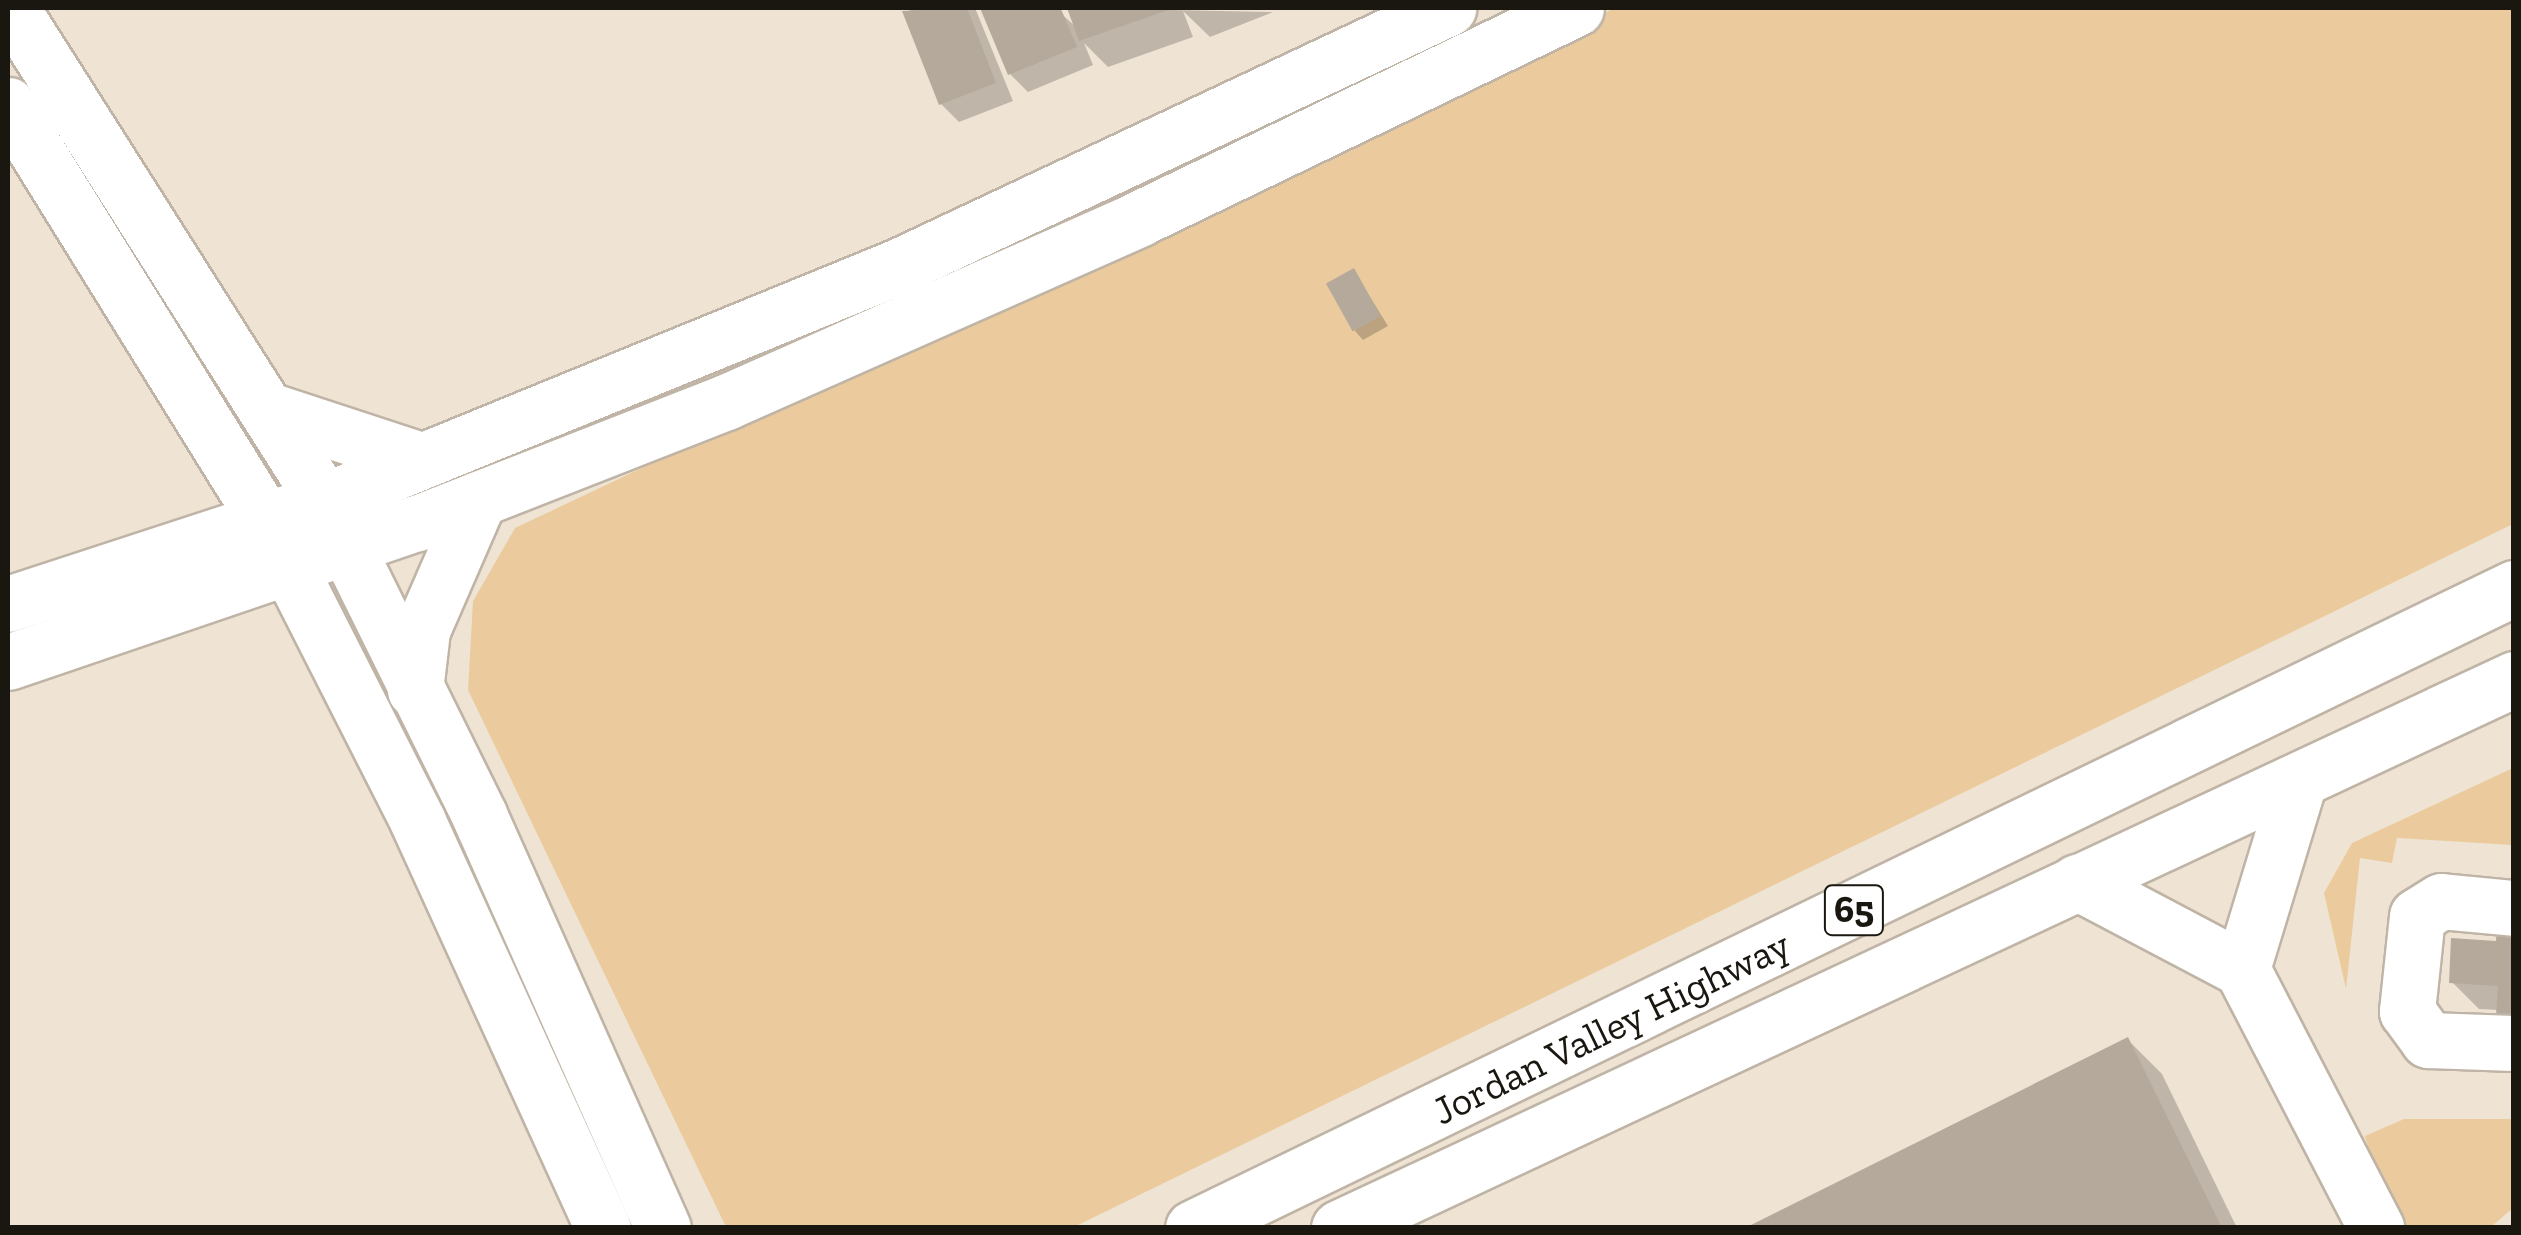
<!DOCTYPE html>
<html>
<head>
<meta charset="utf-8">
<style>
  body { margin:0 }
  #map { position:relative; width:2521px; height:1235px; overflow:hidden; background:#efe4d4; font-family:"Zilla Slab",serif }
  div>[style] { position:absolute }
  .green>* { inset:0; background:#ebcb9e }
  .shadow>* { inset:0; background:#0003 }
  .building>* { inset:0; background:#b4a99b; transform-origin:0 0 }
  .roads { filter:drop-shadow(2px 0 #bfb4a5) drop-shadow(-2px 0 #bfb4a5) drop-shadow(0 2px #bfb4a5) drop-shadow(0 -2px #bfb4a5) }
  .minor>* { height:55px; margin:-27.5px; padding:0 27.5px; transform-origin:27.5px; border-radius:27.5px; background:#fff }
  .major>* { height:55px; margin:-27.5px; padding:0 27.5px; transform-origin:27.5px; border-radius:27.5px; background:#fff }
  .highway>* { height:55px; margin:-27.5px; padding:0 27.5px; transform-origin:27.5px; border-radius:27.5px; background:#fff }
  span { translate:-50% -50%; white-space:nowrap; text-align:center; line-height:1.15; -webkit-text-stroke:9px #fff; paint-order:stroke }
  .shield-label span { padding:2px 8px; background:#fff; border:2px solid; border-radius:8px; -webkit-text-stroke-width:0 }
  .shield-label { font-size:38px; color:#1a1610; font-weight:700 }
  .street-label { font-size:40px; color:#1a1610 }
  .frame { position:absolute; inset:0; border:10px solid #1a1610; pointer-events:none }
</style>
</head>
<body>
<div id="map">
  <div class="green">
    <div style="clip-path:polygon(1615px 8px,2513px 8px,2513px 524px,1074px 1227px,726px 1227px,468px 690px,473px 601px,515px 528px)"></div>
    <div style="clip-path:polygon(2513px 768px,2513px 845px,2397px 838px,2392px 863px,2360px 858px,2346px 989px,2324px 893px,2352px 843px)"></div>
    <div style="clip-path:polygon(2404px 1119px,2513px 1119px,2513px 1208px,2491px 1227px,2403px 1227px,2384px 1202px,2365px 1136px)"></div>
  </div>
  <div class="shadow">
    <div style="clip-path:polygon(918px 8px,975px 8px,1013px 101px,959px 122px,941px 104px,905px 12px)"></div>
    <div style="clip-path:polygon(983px 8px,1055px 8px,1077px 28px,1069px 8px,1273px 12px,1210px 37px,1183px 11px,1193px 37px,1108px 67px,1084px 43px,1093px 65px,1028px 92px,1010px 74px)"></div>
    <div style="clip-path:polygon(1354px 271px,1388px 326px,1363px 340px,1355px 331px)"></div>
    <div style="clip-path:polygon(2498px 944px,2499px 1010px,2479px 1009px,2452px 982px)"></div>
    <div style="clip-path:polygon(2128px 1040px,2162px 1074px,2237px 1228px,1751px 1228px)"></div>
  </div>
  <div class="building">
    <div style="clip-path:polygon(967px 8px,996px 83px,939px 105px,902px 11px)"></div>
    <div style="clip-path:polygon(980px 8px,1061px 9px,1077px 47px,1008px 75px)"></div>
    <div style="clip-path:polygon(1067px 8px,1174px 8px,1079px 41px)"></div>
    <div style="left:1354px;top:268px;width:55px;height:32px;rotate:61deg"></div>
    <div style="clip-path:polygon(2497px 925px,2514px 926px,2514px 1016px,2496px 1015px,2498px 986px,2449px 983px,2451px 938px,2496px 941px)"></div>
    <div style="clip-path:polygon(2128px 1037px,2222px 1228px,1745px 1228px)"></div>
  </div>
  <div class="roads">
    <div class="minor">
      <div style="left:11px;top:8px;width:584px;rotate:57.59deg"></div>
      <div style="left:324px;top:501px;width:621px;rotate:-22.23deg"></div>
      <div style="left:899px;top:266px;width:607px;rotate:-25.17deg"></div>
      <div style="left:8px;top:105px;width:486px;rotate:58.2deg"></div>
      <div style="left:264px;top:518px;width:341px;rotate:63.1deg"></div>
      <div style="left:418px;top:822px;width:446px;rotate:65.5deg"></div>
      <div style="left:271px;top:411px;width:158px;rotate:18.1deg"></div>
      <div style="left:8px;top:604px;width:332px;rotate:-18.1deg"></div>
      <div style="left:324px;top:501px;width:350px;rotate:63.7deg"></div>
      <div style="left:479px;top:815px;width:452px;rotate:66deg"></div>
      <div style="left:8px;top:662px;width:432px;rotate:-18.8deg"></div>
      <div style="left:417px;top:523px;width:332px;rotate:-21.4deg"></div>
      <div style="left:726px;top:402px;width:451px;rotate:-23.9deg"></div>
      <div style="left:1138px;top:219px;width:486px;rotate:-25.7deg"></div>
      <div style="left:415px;top:690px;width:60px;rotate:-83.3deg"></div>
      <div style="left:422px;top:630px;width:143px;rotate:-66.5deg"></div>
      <div style="left:2514px;top:908px;width:73px;rotate:-174.5deg"></div>
      <div style="left:2441px;top:901px;width:28px;rotate:148deg"></div>
      <div style="left:2417px;top:916px;width:96px;rotate:96deg"></div>
      <div style="left:2407px;top:1011px;width:36px;rotate:54deg"></div>
      <div style="left:2428px;top:1040px;width:86px;rotate:2deg"></div>
    </div>
    <div class="major">
      <div style="left:2077px;top:882px;width:187px;rotate:27.8deg"></div>
      <div style="left:2242px;top:969px;width:292px;rotate:62.6deg"></div>
      <div style="left:2242px;top:969px;width:192px;rotate:-73.1deg"></div>
    </div>
    <div class="highway">
      <div style="left:1193px;top:1228px;width:1468px;rotate:-25.85deg"></div>
      <div style="left:1339px;top:1228px;width:1297px;rotate:-25.04deg"></div>
    </div>
  </div>
  <div class="shield-label">
    <span style="left:1854px;top:910px">65</span>
  </div>
  <div class="street-label">
    <span style="left:1611px;top:1027px;rotate:-26deg">Jordan Valley Highway</span>
  </div>
  <div class="frame"></div>
</div>
</body>
</html>
